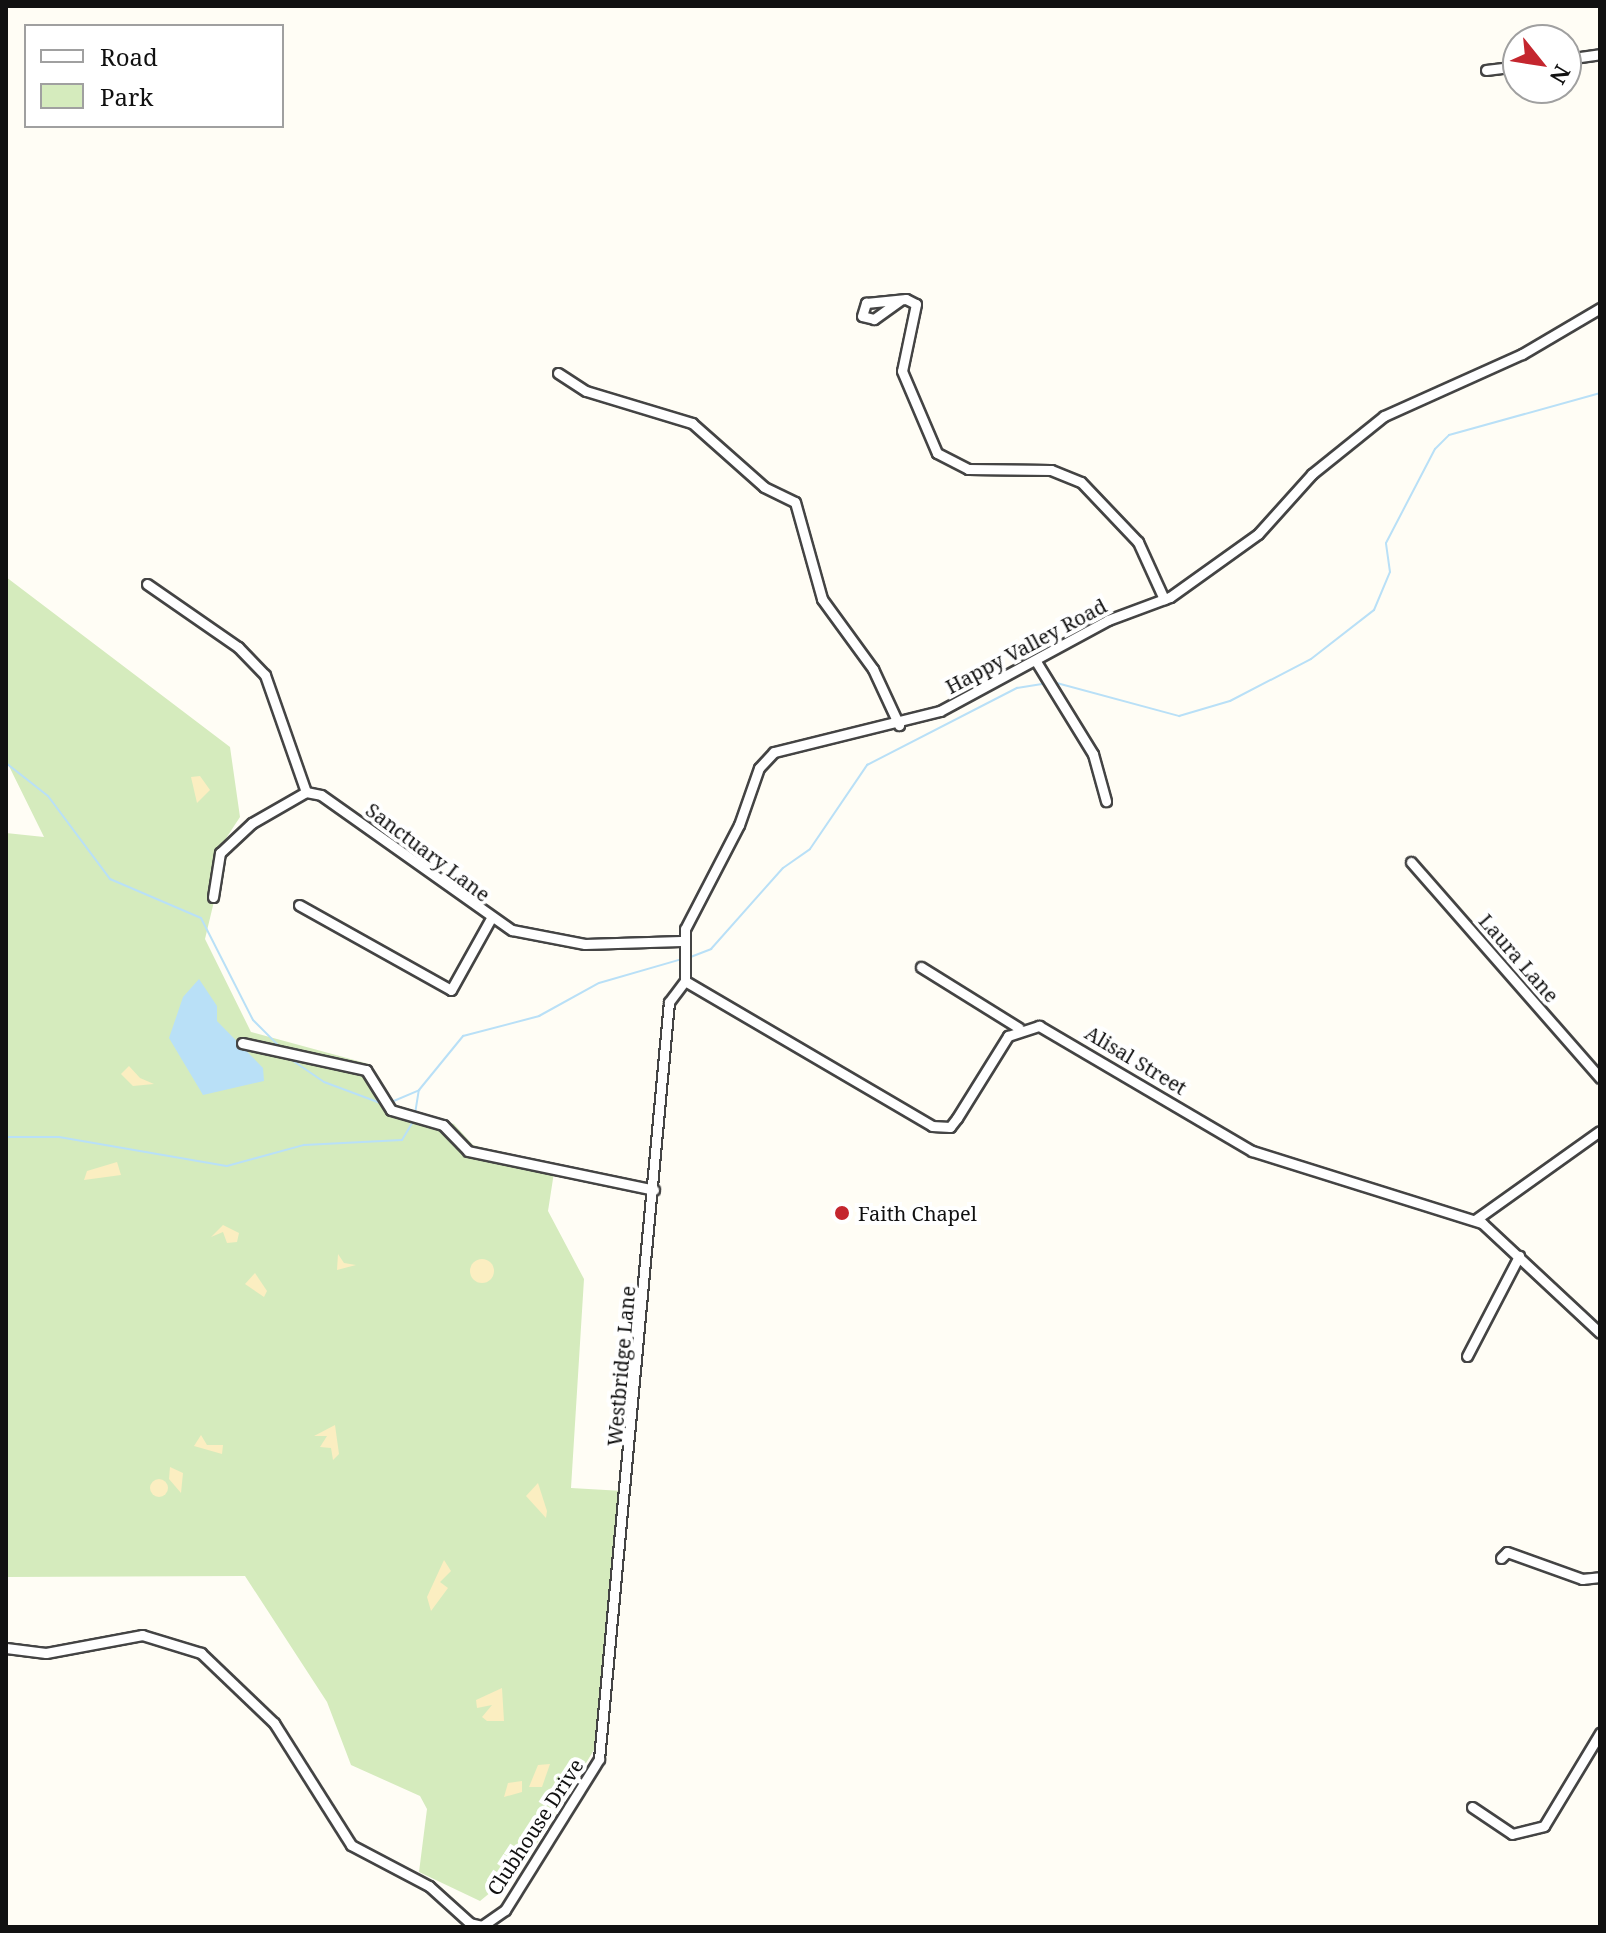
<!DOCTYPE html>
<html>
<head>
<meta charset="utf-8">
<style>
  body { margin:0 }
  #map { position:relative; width:1606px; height:1933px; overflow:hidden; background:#fffdf5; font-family:"Noto Serif",serif }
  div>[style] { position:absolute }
  .green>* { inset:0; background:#d5ebbd }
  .sand>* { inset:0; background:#fbeec1 }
  .round { border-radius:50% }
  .water>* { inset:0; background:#b9e0f7 }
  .stream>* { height:2px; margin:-1px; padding:0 1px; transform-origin:1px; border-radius:1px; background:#b9e0f7 }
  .roads { filter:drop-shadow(2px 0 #444) drop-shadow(-2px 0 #444) drop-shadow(0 2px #444) drop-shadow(0 -2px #444) }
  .minor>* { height:9px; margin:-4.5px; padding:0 4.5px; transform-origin:4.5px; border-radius:4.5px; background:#fff }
  .dots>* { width:22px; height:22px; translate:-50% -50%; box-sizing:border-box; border:4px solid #fff; border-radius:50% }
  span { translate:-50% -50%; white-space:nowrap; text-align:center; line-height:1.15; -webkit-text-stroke:8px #fff; paint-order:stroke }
  .street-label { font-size:20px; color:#111 }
  .poi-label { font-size:20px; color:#111 }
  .left { translate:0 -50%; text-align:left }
  .frame { position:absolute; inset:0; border:8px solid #111; pointer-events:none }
  .legend { position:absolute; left:24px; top:24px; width:260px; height:104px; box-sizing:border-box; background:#fff; border:2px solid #a0a0a0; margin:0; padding:10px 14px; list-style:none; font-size:24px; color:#111 }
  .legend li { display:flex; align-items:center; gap:16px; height:40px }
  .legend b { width:40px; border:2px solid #a0a0a0 }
  .north { position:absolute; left:1502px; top:24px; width:80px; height:80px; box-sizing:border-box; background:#fff; border:2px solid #a0a0a0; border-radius:50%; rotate:120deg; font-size:22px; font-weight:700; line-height:32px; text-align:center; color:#111 }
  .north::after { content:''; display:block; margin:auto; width:28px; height:36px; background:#c4262e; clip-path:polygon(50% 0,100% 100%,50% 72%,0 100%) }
</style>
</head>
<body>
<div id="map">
  <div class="green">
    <div style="clip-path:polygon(6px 577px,230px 747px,240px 817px,215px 855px,216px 893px,205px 939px,251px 1032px,369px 1064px,394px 1105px,454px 1124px,473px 1145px,555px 1166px,548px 1211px,584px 1279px,571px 1488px,623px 1491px,620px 1532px,597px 1745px,523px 1866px,480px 1901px,419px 1872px,427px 1809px,420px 1796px,351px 1765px,327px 1702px,245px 1576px,6px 1577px,6px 833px,44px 837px,6px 760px)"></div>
  </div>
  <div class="sand">
    <div style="clip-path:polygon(200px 776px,210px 790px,197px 803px,191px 777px)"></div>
    <div style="clip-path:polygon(129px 1066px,140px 1078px,154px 1084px,133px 1086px,121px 1074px)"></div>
    <div style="clip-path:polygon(117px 1162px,121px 1175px,84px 1180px,87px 1171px)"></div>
    <div style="clip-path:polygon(223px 1225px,239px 1233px,237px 1242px,227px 1243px,223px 1232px,211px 1237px)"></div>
    <div style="clip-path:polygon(338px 1254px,344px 1263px,356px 1265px,337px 1270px)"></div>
    <div class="round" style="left:470px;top:1259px;width:24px;height:24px"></div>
    <div style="clip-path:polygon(255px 1273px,267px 1291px,264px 1297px,245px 1284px)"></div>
    <div style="clip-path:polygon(335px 1425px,339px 1454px,333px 1460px,331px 1448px,320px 1447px,327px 1436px,314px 1436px)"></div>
    <div style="clip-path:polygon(201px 1435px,207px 1445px,223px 1445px,222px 1454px,194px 1446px)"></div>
    <div style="clip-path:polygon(170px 1467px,183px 1473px,181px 1493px,169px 1479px)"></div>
    <div class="round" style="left:150px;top:1479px;width:18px;height:18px"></div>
    <div style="clip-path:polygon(538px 1483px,547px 1511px,546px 1518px,526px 1496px)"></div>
    <div style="clip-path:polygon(444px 1560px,451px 1571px,440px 1582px,448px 1588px,431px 1611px,427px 1597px)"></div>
    <div style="clip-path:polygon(502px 1688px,504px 1721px,487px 1721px,482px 1717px,492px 1705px,477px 1708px,476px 1700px)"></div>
    <div style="clip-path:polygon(550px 1764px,542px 1787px,529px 1787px,538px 1765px)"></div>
    <div style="clip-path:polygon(522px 1781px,522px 1792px,504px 1797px,508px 1783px)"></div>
  </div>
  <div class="water">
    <div style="clip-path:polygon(199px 979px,217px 1006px,217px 1021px,263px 1068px,264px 1081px,203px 1095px,169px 1038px,183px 997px)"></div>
  </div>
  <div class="stream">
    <div style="left:1053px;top:682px;width:131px;rotate:15.1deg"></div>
    <div style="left:1179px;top:716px;width:53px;rotate:-16.4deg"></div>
    <div style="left:1230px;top:701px;width:91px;rotate:-27.4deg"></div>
    <div style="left:1311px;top:659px;width:80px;rotate:-37.9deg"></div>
    <div style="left:1374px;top:610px;width:41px;rotate:-67.2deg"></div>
    <div style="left:1390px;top:572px;width:29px;rotate:-98deg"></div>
    <div style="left:1386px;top:543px;width:106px;rotate:-62.5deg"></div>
    <div style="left:1435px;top:449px;width:20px;rotate:-45deg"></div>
    <div style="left:1449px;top:435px;width:157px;rotate:-15.5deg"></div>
    <div style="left:6px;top:763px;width:53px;rotate:38.2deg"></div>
    <div style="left:48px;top:796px;width:104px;rotate:53.2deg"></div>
    <div style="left:110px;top:879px;width:99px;rotate:23.2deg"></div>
    <div style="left:201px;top:918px;width:114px;rotate:63deg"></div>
    <div style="left:253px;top:1020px;width:38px;rotate:45deg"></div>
    <div style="left:688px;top:958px;width:25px;rotate:-21deg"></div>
    <div style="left:711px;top:949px;width:108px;rotate:-48.4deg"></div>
    <div style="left:783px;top:868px;width:33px;rotate:-35deg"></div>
    <div style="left:810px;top:849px;width:102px;rotate:-55.8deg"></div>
    <div style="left:867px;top:765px;width:169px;rotate:-27.2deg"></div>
    <div style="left:1017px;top:688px;width:30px;rotate:-9deg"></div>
    <div style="left:289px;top:1058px;width:42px;rotate:34.4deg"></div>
    <div style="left:324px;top:1082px;width:63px;rotate:20.4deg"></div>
    <div style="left:389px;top:1103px;width:33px;rotate:-23deg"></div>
    <div style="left:415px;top:1114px;width:24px;rotate:-81deg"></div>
    <div style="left:419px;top:1090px;width:70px;rotate:-50.8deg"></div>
    <div style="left:463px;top:1036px;width:79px;rotate:-14.7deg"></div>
    <div style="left:539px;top:1016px;width:68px;rotate:-28.8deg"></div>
    <div style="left:599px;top:983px;width:86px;rotate:-16.1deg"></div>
    <div style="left:6px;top:1137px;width:53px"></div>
    <div style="left:59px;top:1137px;width:170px;rotate:9.8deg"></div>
    <div style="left:227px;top:1166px;width:80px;rotate:-15.3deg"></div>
    <div style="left:304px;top:1145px;width:98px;rotate:-2.9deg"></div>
    <div style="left:402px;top:1140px;width:23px;rotate:-59deg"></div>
  </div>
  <div class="roads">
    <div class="minor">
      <div style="left:1566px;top:59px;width:34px;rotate:-8deg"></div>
      <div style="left:1486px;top:70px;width:32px;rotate:-7deg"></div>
      <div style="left:899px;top:301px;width:31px;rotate:144deg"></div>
      <div style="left:874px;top:319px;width:12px;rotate:-166deg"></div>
      <div style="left:862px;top:316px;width:14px;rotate:-73deg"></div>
      <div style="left:866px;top:303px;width:40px;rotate:-5.7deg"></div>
      <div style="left:906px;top:299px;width:11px;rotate:27deg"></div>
      <div style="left:916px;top:304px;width:68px;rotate:101.8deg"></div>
      <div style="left:902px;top:371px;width:89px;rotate:66.9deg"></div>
      <div style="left:937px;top:453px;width:35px;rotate:27deg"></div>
      <div style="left:968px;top:469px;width:83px;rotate:0.7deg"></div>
      <div style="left:1051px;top:470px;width:32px;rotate:22deg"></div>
      <div style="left:1081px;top:482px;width:83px;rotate:46.5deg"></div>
      <div style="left:1138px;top:542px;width:63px;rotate:65.5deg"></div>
      <div style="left:558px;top:373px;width:33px;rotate:33deg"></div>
      <div style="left:586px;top:391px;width:111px;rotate:16.8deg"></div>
      <div style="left:692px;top:423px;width:96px;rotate:41.6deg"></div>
      <div style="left:764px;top:487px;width:34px;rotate:26deg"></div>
      <div style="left:795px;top:502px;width:101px;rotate:74.4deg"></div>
      <div style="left:822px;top:599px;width:87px;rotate:53.9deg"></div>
      <div style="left:873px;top:669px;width:62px;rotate:65.1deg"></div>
      <div style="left:147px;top:584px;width:111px;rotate:34.7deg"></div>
      <div style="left:238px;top:647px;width:39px;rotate:46deg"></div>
      <div style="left:265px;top:675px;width:124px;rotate:70.7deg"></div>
      <div style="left:1037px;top:663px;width:107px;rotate:58.4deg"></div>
      <div style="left:1093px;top:754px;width:49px;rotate:74.5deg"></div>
      <div style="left:1411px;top:862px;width:287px;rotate:48.8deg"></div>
      <div style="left:213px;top:897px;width:45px;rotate:-81deg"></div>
      <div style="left:220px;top:853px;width:44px;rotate:-43.2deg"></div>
      <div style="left:252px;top:823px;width:62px;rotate:-29.9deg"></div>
      <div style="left:306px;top:792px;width:15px;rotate:11deg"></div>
      <div style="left:321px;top:795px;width:234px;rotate:35.3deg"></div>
      <div style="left:512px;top:930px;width:74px;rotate:10.9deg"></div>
      <div style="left:585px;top:944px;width:96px;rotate:-1.8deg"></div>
      <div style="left:299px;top:905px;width:174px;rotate:29.2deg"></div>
      <div style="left:451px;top:990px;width:80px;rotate:-60.9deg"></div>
      <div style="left:921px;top:967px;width:115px;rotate:31.9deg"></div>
      <div style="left:685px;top:981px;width:52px;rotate:-90deg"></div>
      <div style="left:685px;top:929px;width:117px;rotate:-62.6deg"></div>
      <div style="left:739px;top:825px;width:60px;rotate:-70.7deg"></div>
      <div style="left:759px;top:768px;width:22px;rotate:-47deg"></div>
      <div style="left:774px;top:752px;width:171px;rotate:-13.9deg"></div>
      <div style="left:940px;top:711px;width:191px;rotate:-28.4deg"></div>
      <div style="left:1108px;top:620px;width:66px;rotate:-20.4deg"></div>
      <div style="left:1170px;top:597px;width:108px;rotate:-35.6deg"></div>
      <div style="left:1258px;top:534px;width:81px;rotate:-48deg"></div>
      <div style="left:1312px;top:474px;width:92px;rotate:-38.9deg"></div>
      <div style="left:1384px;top:416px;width:151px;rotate:-24.2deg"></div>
      <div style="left:1522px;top:354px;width:91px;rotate:-30.5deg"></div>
      <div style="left:685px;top:981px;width:286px;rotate:30.4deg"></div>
      <div style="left:932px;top:1126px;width:18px;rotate:3deg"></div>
      <div style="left:950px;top:1127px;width:11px;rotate:-52deg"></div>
      <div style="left:957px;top:1118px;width:97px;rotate:-58.1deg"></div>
      <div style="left:1008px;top:1036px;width:33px;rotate:-18deg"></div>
      <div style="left:1039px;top:1026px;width:247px;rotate:30.4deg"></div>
      <div style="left:1252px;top:1151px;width:241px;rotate:17.4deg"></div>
      <div style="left:1482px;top:1223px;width:161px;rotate:43deg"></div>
      <div style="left:242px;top:1043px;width:127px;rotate:12.3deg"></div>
      <div style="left:366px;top:1070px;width:47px;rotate:58deg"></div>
      <div style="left:391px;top:1110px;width:54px;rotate:16.1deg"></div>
      <div style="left:443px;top:1125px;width:36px;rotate:46deg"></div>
      <div style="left:468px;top:1151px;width:190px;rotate:11.8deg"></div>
      <div style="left:1475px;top:1220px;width:153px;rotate:-35.5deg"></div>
      <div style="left:1467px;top:1356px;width:113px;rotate:-62.5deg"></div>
      <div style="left:1501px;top:1558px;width:8px;rotate:-45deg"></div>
      <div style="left:1507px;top:1552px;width:80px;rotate:19.8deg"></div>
      <div style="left:1582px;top:1579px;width:18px;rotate:-6deg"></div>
      <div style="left:6px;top:1648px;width:40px;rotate:7.1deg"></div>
      <div style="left:46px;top:1653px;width:98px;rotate:-10.6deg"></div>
      <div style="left:142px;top:1635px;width:62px;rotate:17deg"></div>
      <div style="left:201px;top:1653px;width:101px;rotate:43.8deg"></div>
      <div style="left:274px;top:1723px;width:144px;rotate:57.7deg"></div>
      <div style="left:351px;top:1845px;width:88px;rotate:27.7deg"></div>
      <div style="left:429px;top:1886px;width:55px;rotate:42.1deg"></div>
      <div style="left:470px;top:1923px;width:12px;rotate:14deg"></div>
      <div style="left:482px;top:1926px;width:28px;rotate:-35deg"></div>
      <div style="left:505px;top:1910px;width:178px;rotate:-58.1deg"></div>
      <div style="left:599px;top:1759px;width:760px;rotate:-84.72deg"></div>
      <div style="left:669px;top:1002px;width:26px;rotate:-53deg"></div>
      <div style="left:1472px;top:1807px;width:48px;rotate:34deg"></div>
      <div style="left:1512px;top:1834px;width:33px;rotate:-14deg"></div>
      <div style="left:1544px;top:1826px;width:109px;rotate:-58.9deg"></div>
    </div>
  </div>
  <div class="dots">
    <div style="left:842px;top:1213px;background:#c4262e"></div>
  </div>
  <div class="street-label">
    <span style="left:1026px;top:646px;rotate:-28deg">Happy Valley Road</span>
    <span style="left:428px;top:852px;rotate:37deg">Sanctuary Lane</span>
    <span style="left:1519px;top:958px;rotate:49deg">Laura Lane</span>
    <span style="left:1136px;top:1060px;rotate:31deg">Alisal Street</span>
    <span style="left:621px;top:1366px;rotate:-85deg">Westbridge Lane</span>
    <span style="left:535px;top:1827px;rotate:-57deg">Clubhouse Drive</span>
  </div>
  <div class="poi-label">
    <span class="left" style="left:858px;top:1213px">Faith Chapel</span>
  </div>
  <div class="frame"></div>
  <ul class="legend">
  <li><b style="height:10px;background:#fff"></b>Road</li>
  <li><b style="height:22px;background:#d5ebbd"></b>Park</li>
  </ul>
  <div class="north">N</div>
</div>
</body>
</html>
